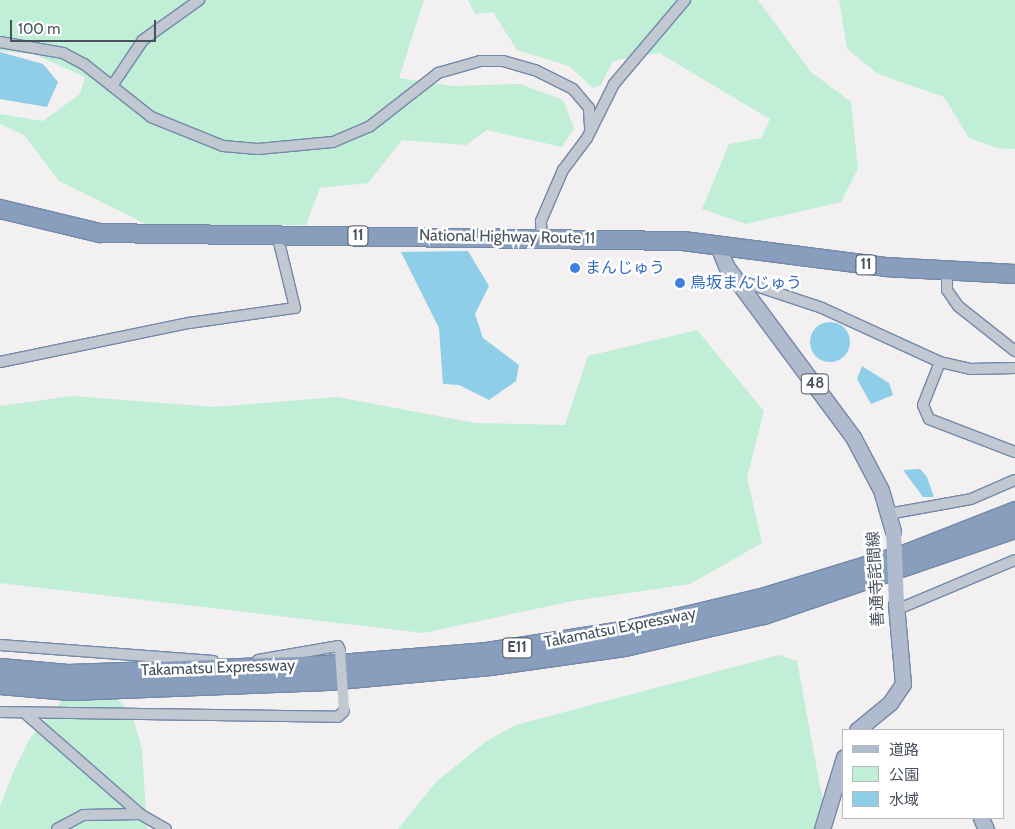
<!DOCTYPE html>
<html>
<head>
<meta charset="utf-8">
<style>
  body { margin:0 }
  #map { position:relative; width:1015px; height:829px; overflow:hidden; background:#f2f0f0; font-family:Cabin,"Noto Sans JP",sans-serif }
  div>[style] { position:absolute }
  .green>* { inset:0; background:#c0eed6 }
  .water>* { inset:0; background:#8ecee9 }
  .round { border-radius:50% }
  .roads { filter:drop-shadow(1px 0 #7488a9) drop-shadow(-1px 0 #7488a9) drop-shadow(0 1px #7488a9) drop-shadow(0 -1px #7488a9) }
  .street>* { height:10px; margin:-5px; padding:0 5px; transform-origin:5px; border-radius:5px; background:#c1c8d1 }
  .primary>* { height:15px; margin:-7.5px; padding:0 7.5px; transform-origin:7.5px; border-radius:7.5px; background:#b0bccd }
  .highway>* { height:18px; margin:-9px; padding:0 9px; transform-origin:9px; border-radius:9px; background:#899dbd }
  .street-bridge>* { height:10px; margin:-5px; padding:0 5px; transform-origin:5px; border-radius:5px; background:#c1c8d1 }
  .primary-bridge>* { height:15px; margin:-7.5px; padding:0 7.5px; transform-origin:7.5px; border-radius:7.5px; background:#b0bccd }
  .dots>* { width:14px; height:14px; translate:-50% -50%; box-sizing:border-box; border:2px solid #fff; border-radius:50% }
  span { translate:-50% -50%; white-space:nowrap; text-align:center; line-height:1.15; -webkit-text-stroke:5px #fff; paint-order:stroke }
  .shield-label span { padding:1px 4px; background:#fff; border:1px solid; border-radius:4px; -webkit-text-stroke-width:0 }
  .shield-label { font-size:15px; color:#48515d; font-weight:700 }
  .street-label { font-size:16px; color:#48515d }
  .shop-label { font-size:16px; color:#366cbe }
  .left { translate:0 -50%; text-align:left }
  .legend { position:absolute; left:842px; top:729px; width:162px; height:90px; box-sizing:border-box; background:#fff; border:1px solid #b6b9be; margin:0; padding:6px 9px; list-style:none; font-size:15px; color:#48515d }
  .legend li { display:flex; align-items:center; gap:10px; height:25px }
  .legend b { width:25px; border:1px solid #b6b9be }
  .scale { position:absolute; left:10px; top:20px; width:146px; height:22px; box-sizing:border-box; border:2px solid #48515d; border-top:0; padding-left:6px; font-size:15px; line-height:18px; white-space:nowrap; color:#48515d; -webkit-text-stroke:4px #fff; paint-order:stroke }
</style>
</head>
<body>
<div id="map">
  <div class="green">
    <div style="clip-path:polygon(0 0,424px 0,399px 78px,453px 86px,520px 84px,563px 100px,574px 128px,562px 147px,487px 130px,466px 145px,402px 140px,368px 183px,320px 188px,306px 225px,150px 226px,59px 181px,24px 135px,0 124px,0 114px,43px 121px,80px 94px,85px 77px,34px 54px,0 51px)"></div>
    <div style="clip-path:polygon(468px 0,758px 0,811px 72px,851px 102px,858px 169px,841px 202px,746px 224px,702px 209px,729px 144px,761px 138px,770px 119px,659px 53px,613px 61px,601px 85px,593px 88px,569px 66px,517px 50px,493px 12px,475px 14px)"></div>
    <div style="clip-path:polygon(839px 0,1015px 0,1015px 149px,997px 148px,969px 138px,944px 97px,878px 74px,847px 49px)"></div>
    <div style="clip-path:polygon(697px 330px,764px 411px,747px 477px,762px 543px,690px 584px,573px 601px,423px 633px,0 583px,0 406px,72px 396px,214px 407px,337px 397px,475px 423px,565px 425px,588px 356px)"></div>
    <div style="clip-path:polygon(779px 655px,797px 661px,828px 829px,398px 829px,436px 782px,488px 740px,516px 725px)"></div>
    <div style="clip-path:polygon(70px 692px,112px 692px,133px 717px,142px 750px,147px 829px,0 829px,0 806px,14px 770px,30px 738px)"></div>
  </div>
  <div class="water">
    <div style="clip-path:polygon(0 52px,43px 64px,58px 82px,47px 107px,0 99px)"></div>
    <div style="clip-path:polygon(468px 251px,489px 286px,475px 314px,483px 338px,519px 365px,516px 381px,489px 400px,459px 385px,443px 384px,439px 328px,401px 252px)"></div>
    <div class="round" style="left:810px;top:322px;width:40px;height:40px"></div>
    <div style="clip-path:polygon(862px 366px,889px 383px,893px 395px,871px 404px,857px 379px)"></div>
    <div style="clip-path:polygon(920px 469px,927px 477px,934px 497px,923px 497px,903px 470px)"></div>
  </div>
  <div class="roads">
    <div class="street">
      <div style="left:0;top:42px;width:64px;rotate:9.9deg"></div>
      <div style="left:63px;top:53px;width:24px;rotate:28deg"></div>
      <div style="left:84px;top:64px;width:85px;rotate:38.3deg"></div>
      <div style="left:151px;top:117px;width:78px;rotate:21.9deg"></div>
      <div style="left:223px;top:146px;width:35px;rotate:5deg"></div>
      <div style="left:258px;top:149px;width:75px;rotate:-5.3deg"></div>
      <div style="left:333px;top:142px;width:39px;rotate:-23deg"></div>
      <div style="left:369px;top:127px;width:88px;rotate:-38deg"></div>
      <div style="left:438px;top:73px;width:44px;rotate:-15.9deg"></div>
      <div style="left:480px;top:61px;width:23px"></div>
      <div style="left:503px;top:61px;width:33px;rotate:16deg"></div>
      <div style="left:535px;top:70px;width:42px;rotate:26.6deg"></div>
      <div style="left:573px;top:89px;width:25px;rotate:50deg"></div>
      <div style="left:589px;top:108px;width:20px;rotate:87deg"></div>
      <div style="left:112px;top:86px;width:55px;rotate:-56deg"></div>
      <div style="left:143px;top:40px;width:69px;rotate:-35.5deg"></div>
      <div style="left:542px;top:237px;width:16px;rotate:-94deg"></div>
      <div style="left:541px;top:221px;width:56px;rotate:-66.7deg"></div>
      <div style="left:563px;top:170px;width:40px;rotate:-53deg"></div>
      <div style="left:587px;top:138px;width:60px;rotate:-63.4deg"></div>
      <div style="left:614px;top:84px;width:110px;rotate:-49.8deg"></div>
      <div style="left:947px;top:272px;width:18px;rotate:90deg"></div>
      <div style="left:947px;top:290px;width:19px;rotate:55deg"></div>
      <div style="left:958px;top:306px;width:73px;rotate:38.3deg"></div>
      <div style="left:738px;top:280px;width:89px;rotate:18.4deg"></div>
      <div style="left:822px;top:308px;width:130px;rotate:24.6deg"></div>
      <div style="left:940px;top:362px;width:31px;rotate:13deg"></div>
      <div style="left:970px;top:369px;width:45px;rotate:-1.3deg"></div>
      <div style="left:0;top:362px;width:193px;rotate:-11.7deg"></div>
      <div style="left:189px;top:323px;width:107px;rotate:-8.1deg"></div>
      <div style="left:295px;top:308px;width:72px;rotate:-103.7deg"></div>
      <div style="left:940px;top:362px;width:46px;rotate:111.6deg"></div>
      <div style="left:923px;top:405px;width:15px;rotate:67deg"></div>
      <div style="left:929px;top:419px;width:92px;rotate:21deg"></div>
      <div style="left:888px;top:514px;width:84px;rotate:-10.2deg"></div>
      <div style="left:971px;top:499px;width:48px;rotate:-23.4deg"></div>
      <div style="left:896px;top:610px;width:129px;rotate:-22.8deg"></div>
      <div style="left:0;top:645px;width:214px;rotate:4.3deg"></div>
      <div style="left:258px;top:660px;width:81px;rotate:-9.9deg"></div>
      <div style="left:338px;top:646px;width:4px;rotate:63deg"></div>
      <div style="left:0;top:712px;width:338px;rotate:0.8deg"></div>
      <div style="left:338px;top:717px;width:8px;rotate:-45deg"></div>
      <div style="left:27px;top:715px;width:150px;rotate:41.2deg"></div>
      <div style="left:140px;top:814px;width:30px;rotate:30deg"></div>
      <div style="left:57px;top:829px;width:30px;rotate:-28deg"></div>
      <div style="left:83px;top:815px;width:57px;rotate:-1deg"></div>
    </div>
    <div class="primary">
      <div style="left:718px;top:246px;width:22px;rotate:68deg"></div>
      <div style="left:726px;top:266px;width:213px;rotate:53.4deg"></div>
      <div style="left:853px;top:437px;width:60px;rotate:62.2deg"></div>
      <div style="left:881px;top:490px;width:43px;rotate:73.7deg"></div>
      <div style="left:857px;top:730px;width:43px;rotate:-39.3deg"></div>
      <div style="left:890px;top:703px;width:23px;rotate:-56deg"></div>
      <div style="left:903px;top:684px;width:80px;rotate:-95deg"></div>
      <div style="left:981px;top:818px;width:12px;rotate:66deg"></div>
      <div style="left:822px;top:829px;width:75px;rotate:-73deg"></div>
    </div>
    <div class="highway">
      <div style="left:0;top:209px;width:103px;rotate:13.5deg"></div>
      <div style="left:100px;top:233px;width:583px;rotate:0.79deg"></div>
      <div style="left:683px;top:241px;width:204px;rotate:7.3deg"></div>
      <div style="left:885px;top:267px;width:130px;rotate:3.1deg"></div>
      <div style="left:0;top:668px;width:68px;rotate:5deg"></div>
      <div style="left:68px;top:674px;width:259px;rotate:-2deg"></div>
      <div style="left:327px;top:665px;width:161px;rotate:-4.6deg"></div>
      <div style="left:487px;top:652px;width:142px;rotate:-8.9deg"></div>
      <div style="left:627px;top:630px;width:142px;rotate:-13.4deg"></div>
      <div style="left:765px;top:597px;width:150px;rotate:-17.1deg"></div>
      <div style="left:908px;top:553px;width:115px;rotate:-21.4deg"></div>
      <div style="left:0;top:685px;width:70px;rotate:4.9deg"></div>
      <div style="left:70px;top:691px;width:258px;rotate:-2.2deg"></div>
      <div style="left:328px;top:681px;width:163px;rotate:-5.3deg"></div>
      <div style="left:490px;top:666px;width:136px;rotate:-8deg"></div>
      <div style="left:625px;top:647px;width:143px;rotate:-13deg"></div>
      <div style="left:764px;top:615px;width:265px;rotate:-18.9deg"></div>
    </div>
  </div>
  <div class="street-bridge">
    <div style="left:340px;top:650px;width:61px;rotate:86.2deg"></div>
  </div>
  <div class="primary-bridge">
    <div style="left:893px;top:531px;width:73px;rotate:87.6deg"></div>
  </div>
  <div class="dots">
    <div style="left:575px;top:268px;background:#3f7fe0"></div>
    <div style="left:680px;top:283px;background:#3f7fe0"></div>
  </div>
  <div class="shield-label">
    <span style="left:358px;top:236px">11</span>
    <span style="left:866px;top:265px">11</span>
    <span style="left:815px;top:384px">48</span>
    <span style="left:517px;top:648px">E11</span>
  </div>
  <div class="street-label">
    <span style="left:507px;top:237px;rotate:1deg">National Highway Route 11</span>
    <span style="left:876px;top:579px;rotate:-93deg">善通寺詫間線</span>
    <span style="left:620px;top:628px;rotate:-11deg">Takamatsu Expressway</span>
    <span style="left:218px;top:668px;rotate:-2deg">Takamatsu Expressway</span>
  </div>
  <div class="shop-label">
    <span class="left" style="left:585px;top:268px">まんじゅう</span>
    <span class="left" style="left:690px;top:283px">鳥坂まんじゅう</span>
  </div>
  <ul class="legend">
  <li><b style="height:6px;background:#b0bccd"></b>道路</li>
  <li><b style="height:14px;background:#c0eed6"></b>公園</li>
  <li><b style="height:14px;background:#8ecee9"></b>水域</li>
  </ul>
  <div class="scale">100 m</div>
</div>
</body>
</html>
